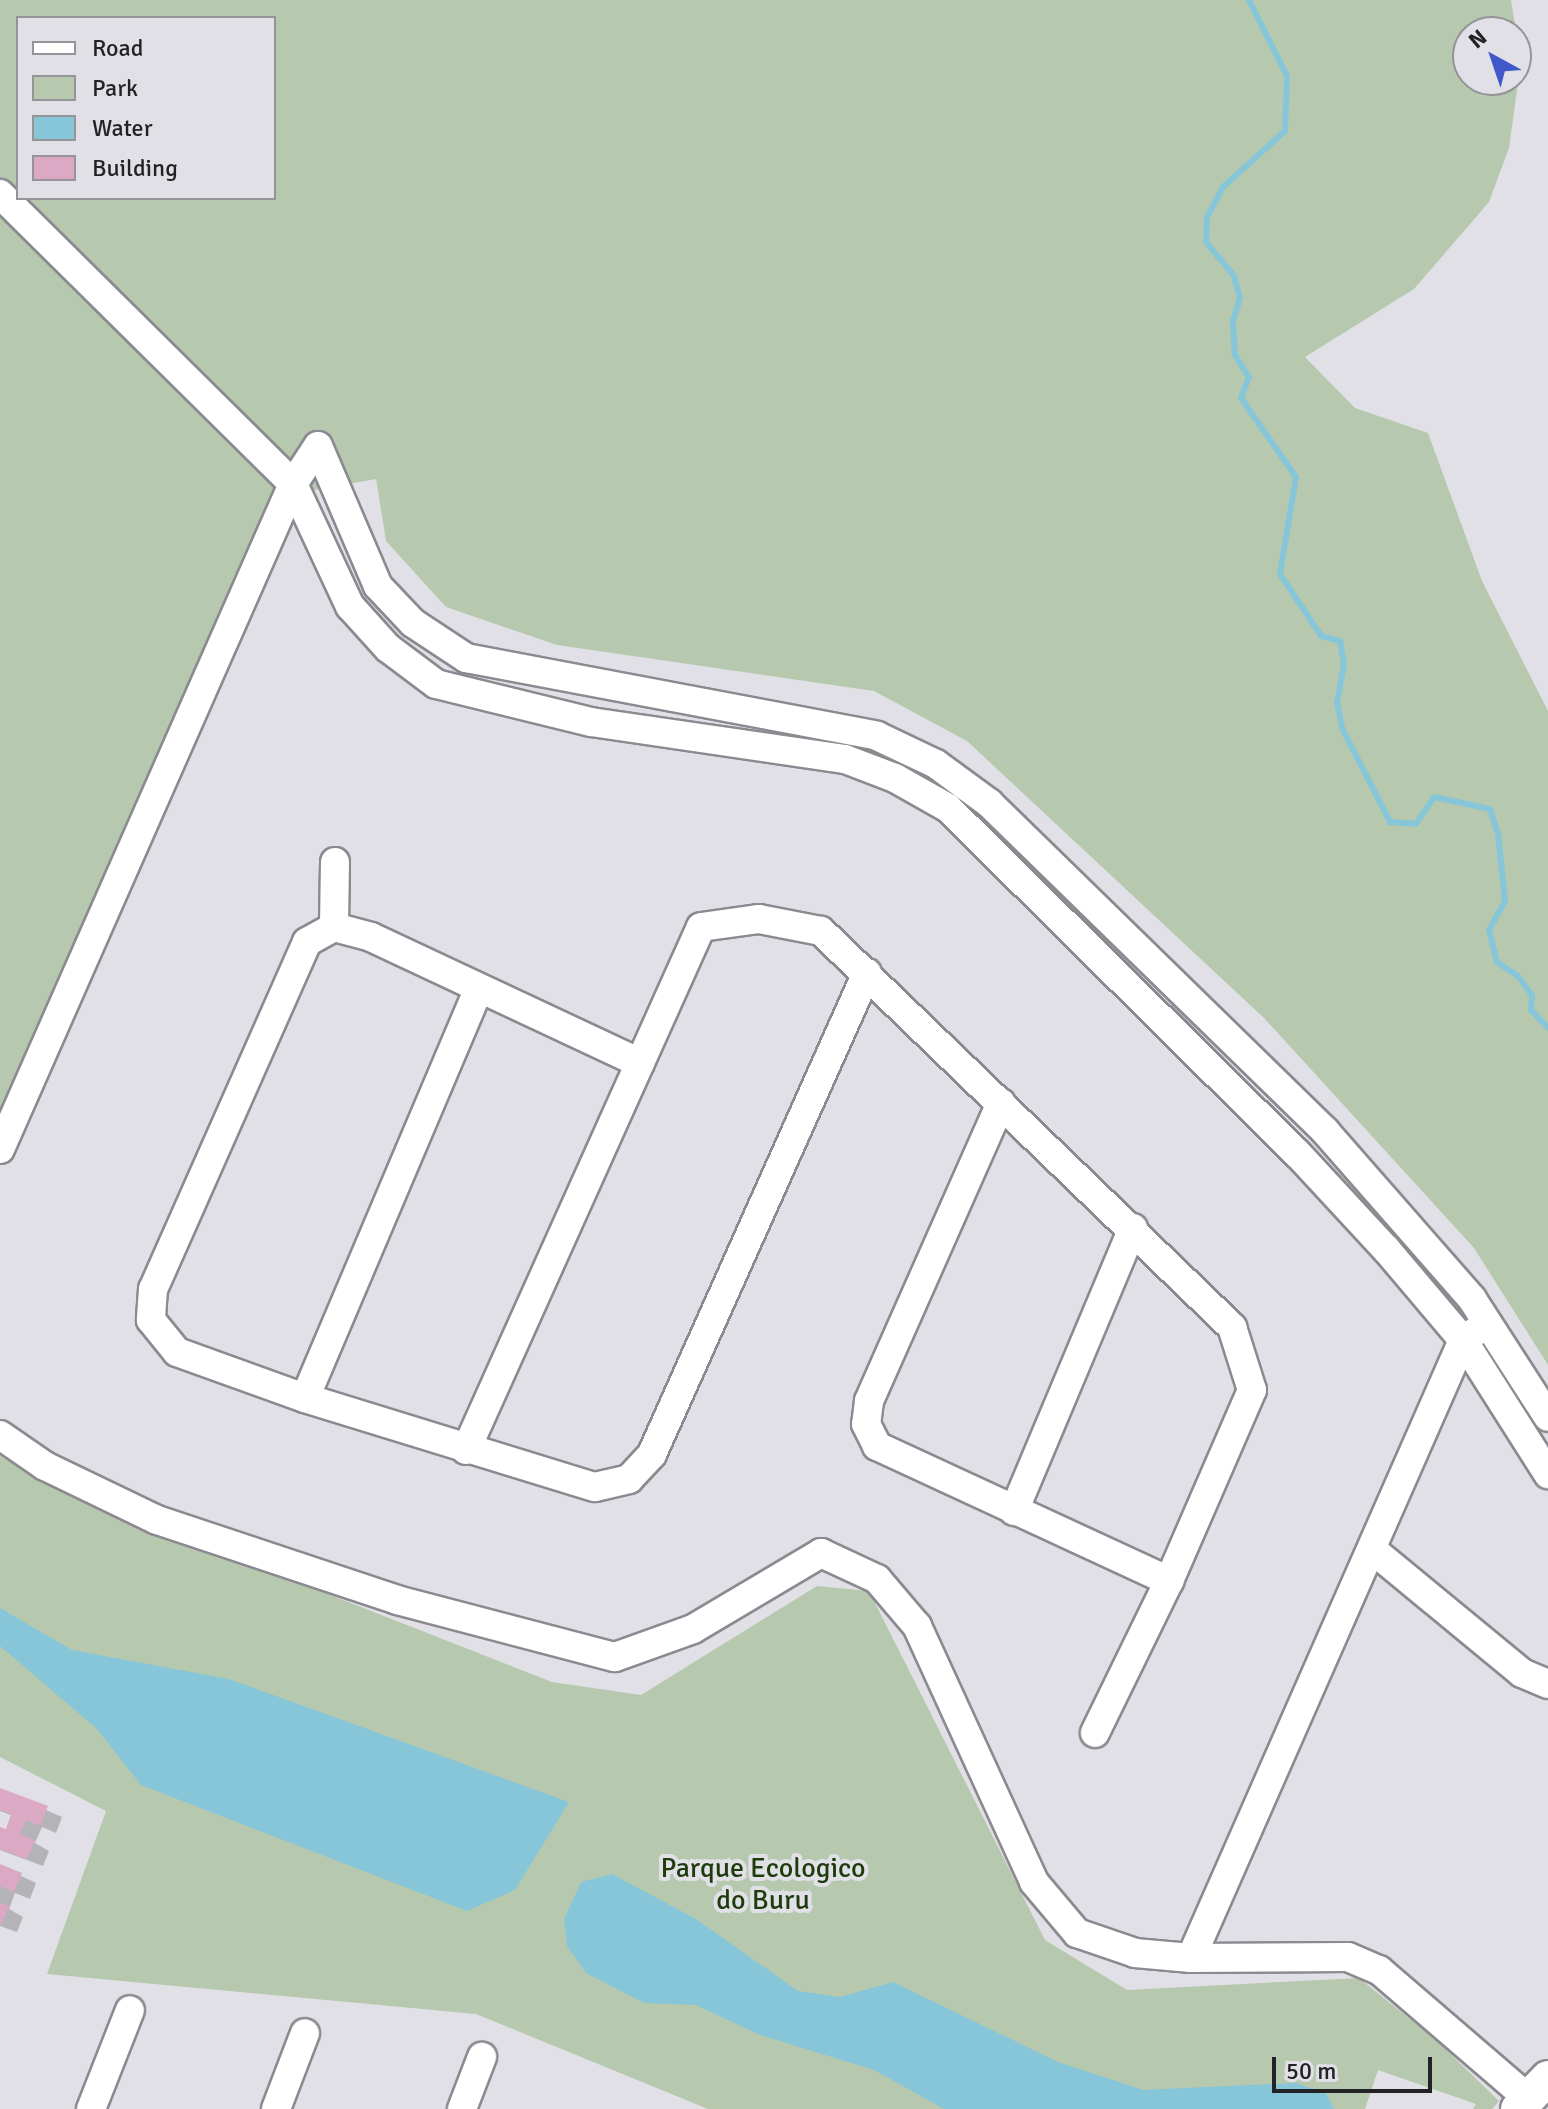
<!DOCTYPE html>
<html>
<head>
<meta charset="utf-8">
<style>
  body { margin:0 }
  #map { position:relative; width:1548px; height:2109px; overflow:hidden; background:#e1e0e7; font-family:Signika,sans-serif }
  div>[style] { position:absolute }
  .green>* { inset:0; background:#b6c9ae }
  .water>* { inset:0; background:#86c6d8 }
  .shadow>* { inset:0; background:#0003 }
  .stream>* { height:6px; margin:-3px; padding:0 3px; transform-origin:3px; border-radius:3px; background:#86c6d8 }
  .building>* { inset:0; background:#dca9c5 }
  .roads { filter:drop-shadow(2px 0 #8b8a90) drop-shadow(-2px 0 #8b8a90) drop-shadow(0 2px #8b8a90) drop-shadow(0 -2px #8b8a90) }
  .minor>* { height:28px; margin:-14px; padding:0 14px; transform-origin:14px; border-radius:14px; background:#fff }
  .major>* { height:34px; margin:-17px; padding:0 17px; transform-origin:17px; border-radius:17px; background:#fff }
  span { translate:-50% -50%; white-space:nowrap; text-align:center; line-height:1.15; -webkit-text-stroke:8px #e1e0e7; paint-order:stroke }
  .park-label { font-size:28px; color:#1e3b0c }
  .legend { position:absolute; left:16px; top:16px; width:260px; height:184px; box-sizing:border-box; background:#e1e0e7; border:2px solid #959499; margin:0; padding:10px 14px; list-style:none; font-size:24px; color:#232325 }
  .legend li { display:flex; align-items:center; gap:16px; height:40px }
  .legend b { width:40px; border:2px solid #959499 }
  .north { position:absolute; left:1452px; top:16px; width:80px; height:80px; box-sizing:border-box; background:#e1e0e7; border:2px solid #959499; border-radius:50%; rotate:320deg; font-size:22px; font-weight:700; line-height:32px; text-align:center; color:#232325 }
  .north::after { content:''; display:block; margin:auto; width:28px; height:36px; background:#4158cb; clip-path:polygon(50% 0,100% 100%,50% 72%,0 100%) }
  .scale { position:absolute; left:1272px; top:2057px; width:160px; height:36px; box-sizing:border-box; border:4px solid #232325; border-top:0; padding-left:10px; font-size:24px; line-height:28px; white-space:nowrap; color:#232325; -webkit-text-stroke:6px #e1e0e7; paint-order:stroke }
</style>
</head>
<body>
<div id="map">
  <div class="green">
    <div style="clip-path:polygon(evenodd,0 0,1511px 0,1521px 61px,1509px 148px,1489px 202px,1414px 289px,1305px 357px,1355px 408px,1428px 433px,1482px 581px,1548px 711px,1548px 1365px,1474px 1248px,1264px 1018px,967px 741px,874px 691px,557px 645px,446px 607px,386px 541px,376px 479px,270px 498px,0 1109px,0 0,18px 18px,274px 18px,274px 198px,18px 198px,18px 18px,0 0,1468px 32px,1516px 32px,1516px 80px,1468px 80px,1468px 32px)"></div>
    <div style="clip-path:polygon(0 1456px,45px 1483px,552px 1682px,641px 1695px,817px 1586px,869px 1591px,1045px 1940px,1127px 1990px,1359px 1978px,1436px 2040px,1499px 2101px,1492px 2109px,1473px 2109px,1476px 2104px,1378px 2070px,1365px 2109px,708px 2109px,476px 2014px,47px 1974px,106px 1811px,0 1757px)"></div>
  </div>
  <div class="water">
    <div style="clip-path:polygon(0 1608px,72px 1650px,229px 1679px,569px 1802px,515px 1890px,467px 1911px,141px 1785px,96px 1728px,0 1646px)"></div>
    <div style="clip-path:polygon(612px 1874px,696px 1919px,798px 1991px,840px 1997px,893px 1982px,1058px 2062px,1143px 2090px,1296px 2083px,1326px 2093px,1334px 2109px,944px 2109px,874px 2070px,760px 2035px,696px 2005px,644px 2003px,586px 1973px,567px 1946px,564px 1919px,581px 1882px)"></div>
  </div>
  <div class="shadow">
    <div style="clip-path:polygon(0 1790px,62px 1817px,56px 1833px,42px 1827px,35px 1843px,49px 1851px,43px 1866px,0 1850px,0 1829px,7px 1831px,13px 1816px,0 1811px)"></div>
    <div style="clip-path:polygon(0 1866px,36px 1883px,30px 1899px,15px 1893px,9px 1909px,23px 1917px,17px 1932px,0 1926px)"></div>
  </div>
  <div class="stream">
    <div style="left:1249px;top:0;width:85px;rotate:63.4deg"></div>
    <div style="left:1287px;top:76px;width:55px;rotate:92.1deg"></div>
    <div style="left:1285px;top:131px;width:84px;rotate:137.9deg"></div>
    <div style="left:1223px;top:187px;width:34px;rotate:118deg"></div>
    <div style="left:1207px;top:217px;width:25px;rotate:92deg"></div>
    <div style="left:1206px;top:242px;width:44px;rotate:50.5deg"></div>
    <div style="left:1234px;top:276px;width:23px;rotate:75deg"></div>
    <div style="left:1240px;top:298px;width:24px;rotate:107deg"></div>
    <div style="left:1233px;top:321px;width:34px;rotate:87deg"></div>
    <div style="left:1235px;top:355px;width:26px;rotate:58deg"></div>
    <div style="left:1249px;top:377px;width:22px;rotate:111deg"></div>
    <div style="left:1241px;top:398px;width:96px;rotate:55.2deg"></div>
    <div style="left:1296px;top:477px;width:98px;rotate:99.4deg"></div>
    <div style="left:1280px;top:574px;width:74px;rotate:56.5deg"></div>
    <div style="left:1321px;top:636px;width:20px;rotate:15deg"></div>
    <div style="left:1340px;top:641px;width:23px;rotate:80deg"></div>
    <div style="left:1344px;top:664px;width:39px;rotate:100deg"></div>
    <div style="left:1337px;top:702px;width:26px;rotate:79deg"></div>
    <div style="left:1342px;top:728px;width:106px;rotate:62.9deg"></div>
    <div style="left:1390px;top:822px;width:26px;rotate:4deg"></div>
    <div style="left:1416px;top:824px;width:32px;rotate:-56deg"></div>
    <div style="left:1434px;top:797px;width:57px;rotate:12.1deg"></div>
    <div style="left:1490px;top:809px;width:25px;rotate:72deg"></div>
    <div style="left:1498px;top:833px;width:68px;rotate:84.1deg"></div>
    <div style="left:1505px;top:901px;width:33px;rotate:119deg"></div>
    <div style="left:1489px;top:930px;width:33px;rotate:76deg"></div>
    <div style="left:1497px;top:962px;width:25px;rotate:34deg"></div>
    <div style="left:1518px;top:976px;width:24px;rotate:54deg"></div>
    <div style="left:1532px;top:995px;width:15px;rotate:94deg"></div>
    <div style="left:1531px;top:1010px;width:25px;rotate:47deg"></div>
  </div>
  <div class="building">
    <div style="clip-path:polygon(0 1788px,48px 1806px,40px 1826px,26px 1820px,20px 1834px,35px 1840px,27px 1859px,0 1849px,0 1827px,6px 1829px,11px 1814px,0 1810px)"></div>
    <div style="clip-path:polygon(0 1864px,22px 1873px,14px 1892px,0 1886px)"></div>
    <div style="clip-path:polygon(0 1903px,9px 1906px,0 1927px)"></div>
  </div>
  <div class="roads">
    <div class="minor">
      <div style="left:0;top:194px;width:412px;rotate:44.7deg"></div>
      <div style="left:293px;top:484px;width:135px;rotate:65deg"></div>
      <div style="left:350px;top:606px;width:57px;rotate:47.9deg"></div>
      <div style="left:388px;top:648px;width:60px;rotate:36.9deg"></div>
      <div style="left:436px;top:684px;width:160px;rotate:13.8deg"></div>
      <div style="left:591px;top:722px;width:257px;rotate:8.3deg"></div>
      <div style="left:845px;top:759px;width:53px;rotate:20.8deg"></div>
      <div style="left:895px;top:778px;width:61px;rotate:29.5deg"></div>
      <div style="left:948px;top:808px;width:491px;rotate:44.7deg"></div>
      <div style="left:1297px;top:1153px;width:131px;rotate:47.2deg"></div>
      <div style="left:1386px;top:1249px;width:119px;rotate:49.8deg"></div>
      <div style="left:1463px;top:1340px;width:159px;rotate:57.6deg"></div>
      <div style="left:318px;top:446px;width:152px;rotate:66.8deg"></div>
      <div style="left:378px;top:586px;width:51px;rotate:46.6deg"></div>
      <div style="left:413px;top:623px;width:64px;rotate:33.4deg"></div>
      <div style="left:466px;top:658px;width:418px;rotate:10.7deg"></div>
      <div style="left:877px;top:736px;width:65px;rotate:25.4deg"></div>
      <div style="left:936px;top:764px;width:66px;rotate:36.3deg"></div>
      <div style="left:989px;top:803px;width:470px;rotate:44.3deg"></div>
      <div style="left:1325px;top:1131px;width:223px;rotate:48.8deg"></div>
      <div style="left:1472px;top:1299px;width:140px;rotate:57.2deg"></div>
      <div style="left:335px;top:862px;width:65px;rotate:90.9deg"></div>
      <div style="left:334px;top:927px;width:31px;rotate:151deg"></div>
      <div style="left:307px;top:942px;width:380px;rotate:113.9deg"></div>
      <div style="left:153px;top:1289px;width:31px;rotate:94deg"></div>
      <div style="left:151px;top:1320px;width:41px;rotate:50.9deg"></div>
      <div style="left:177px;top:1352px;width:136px;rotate:19.8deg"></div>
      <div style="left:305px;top:1398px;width:303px;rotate:17.1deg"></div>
      <div style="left:595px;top:1487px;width:35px;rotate:-13deg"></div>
      <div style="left:629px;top:1479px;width:34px;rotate:-47deg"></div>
      <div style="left:652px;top:1454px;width:527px;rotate:-65.92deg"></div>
      <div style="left:334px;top:927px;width:38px;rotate:15deg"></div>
      <div style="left:371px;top:937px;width:297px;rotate:25.1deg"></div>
      <div style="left:1001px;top:1103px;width:326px;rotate:113.9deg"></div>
      <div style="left:869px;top:1401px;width:23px;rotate:97deg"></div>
      <div style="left:866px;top:1424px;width:25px;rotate:63deg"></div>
      <div style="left:877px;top:1446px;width:322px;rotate:24.8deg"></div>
      <div style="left:0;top:1149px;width:727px;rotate:-66.22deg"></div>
      <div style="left:293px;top:484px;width:45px;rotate:-56.7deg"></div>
      <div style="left:305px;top:1398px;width:443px;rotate:-67deg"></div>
      <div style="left:0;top:1435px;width:55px;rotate:34.6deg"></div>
      <div style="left:45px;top:1466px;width:124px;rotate:25.7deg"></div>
      <div style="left:157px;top:1520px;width:253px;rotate:18.4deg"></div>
      <div style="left:397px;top:1600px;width:225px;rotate:14.7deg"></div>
      <div style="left:615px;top:1657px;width:83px;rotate:-19.7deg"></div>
      <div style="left:693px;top:1629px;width:149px;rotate:-30.7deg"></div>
      <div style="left:821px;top:1553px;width:62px;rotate:24.9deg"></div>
      <div style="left:877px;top:1579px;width:62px;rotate:49.6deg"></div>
      <div style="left:917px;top:1626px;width:281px;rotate:65.4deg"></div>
      <div style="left:1034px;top:1882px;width:67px;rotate:49.9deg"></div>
      <div style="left:1077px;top:1933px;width:61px;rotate:19deg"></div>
      <div style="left:1135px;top:1953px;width:56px;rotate:5.1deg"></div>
      <div style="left:1191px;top:1958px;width:675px;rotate:-66.24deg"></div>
      <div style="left:1463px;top:1340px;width:29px;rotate:-34deg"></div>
      <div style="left:466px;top:1450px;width:573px;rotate:-65.8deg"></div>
      <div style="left:701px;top:927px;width:59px;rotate:-7.9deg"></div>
      <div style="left:759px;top:919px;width:63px;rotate:11deg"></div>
      <div style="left:821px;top:931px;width:571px;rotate:43.94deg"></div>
      <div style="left:1232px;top:1327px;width:66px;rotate:72.4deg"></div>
      <div style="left:1252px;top:1390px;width:208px;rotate:113.5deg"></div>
      <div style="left:1169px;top:1581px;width:169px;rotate:116deg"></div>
      <div style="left:1014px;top:1511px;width:307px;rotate:-67.2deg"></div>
      <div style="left:1374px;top:1551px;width:192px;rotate:39.5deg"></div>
      <div style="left:1522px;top:1673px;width:28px;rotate:23deg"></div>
      <div style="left:1191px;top:1958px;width:157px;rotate:-0.4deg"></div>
      <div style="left:1348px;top:1957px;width:34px;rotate:23deg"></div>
      <div style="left:1379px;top:1970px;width:196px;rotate:40.7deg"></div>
      <div style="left:91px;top:2109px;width:106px;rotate:-68.5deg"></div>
      <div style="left:276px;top:2109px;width:81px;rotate:-69.1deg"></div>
      <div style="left:462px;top:2109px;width:56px;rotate:-69deg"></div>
    </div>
    <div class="major">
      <div style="left:1518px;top:2109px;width:43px;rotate:-45.9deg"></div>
    </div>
  </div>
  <div class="park-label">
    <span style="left:763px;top:1884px">Parque Ecologico<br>do Buru</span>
  </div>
  <ul class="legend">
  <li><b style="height:10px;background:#fff"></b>Road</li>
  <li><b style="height:22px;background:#b6c9ae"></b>Park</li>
  <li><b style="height:22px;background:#86c6d8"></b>Water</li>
  <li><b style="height:22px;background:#dca9c5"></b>Building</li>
  </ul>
  <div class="north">N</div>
  <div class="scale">50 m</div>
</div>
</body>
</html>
